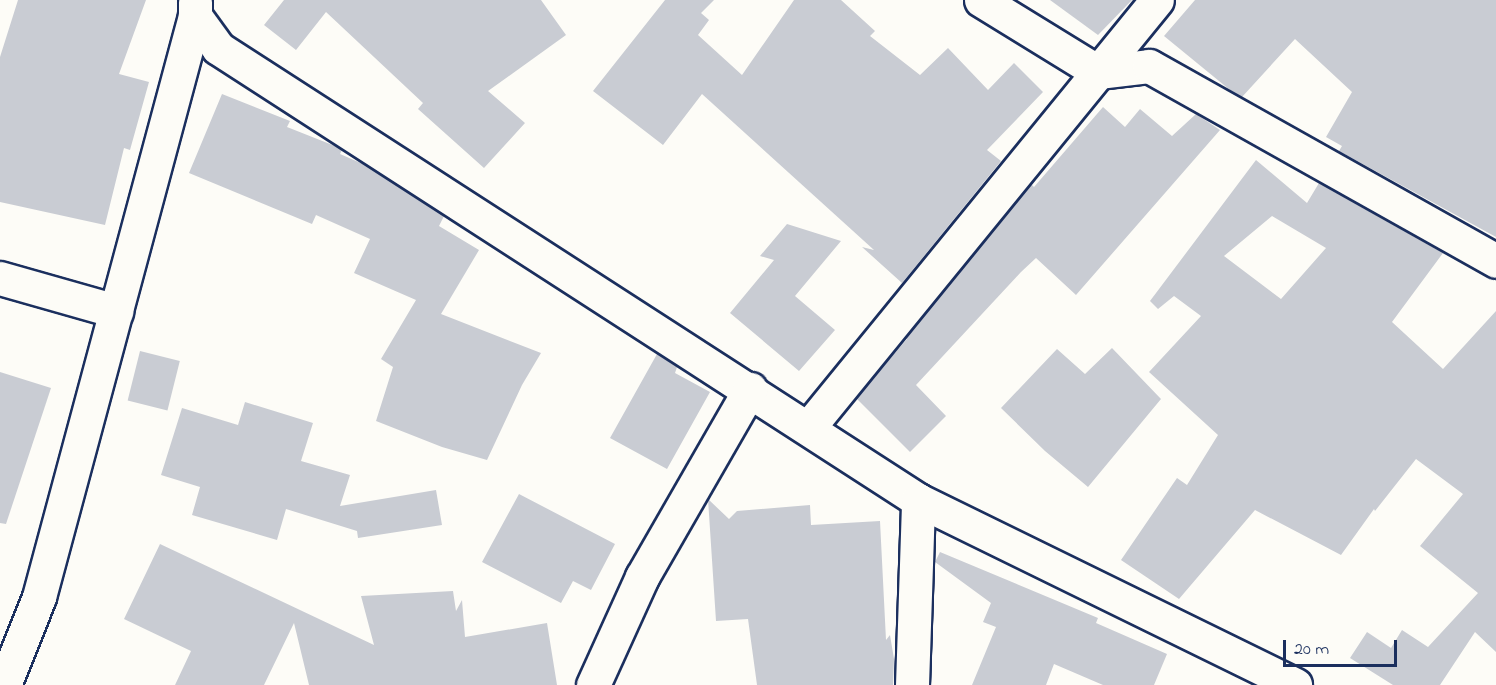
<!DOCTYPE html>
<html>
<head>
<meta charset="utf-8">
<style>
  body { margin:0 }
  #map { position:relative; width:1496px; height:685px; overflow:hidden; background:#fdfcf7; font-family:"Indie Flower",sans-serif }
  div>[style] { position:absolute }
  .building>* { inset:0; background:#c9ccd3; transform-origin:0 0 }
  .roads { filter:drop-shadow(2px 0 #1b2f5e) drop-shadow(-2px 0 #1b2f5e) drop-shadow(0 2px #1b2f5e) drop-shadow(0 -2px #1b2f5e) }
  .minor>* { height:33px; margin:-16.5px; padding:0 16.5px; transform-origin:16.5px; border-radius:16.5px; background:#fdfcf7 }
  span { translate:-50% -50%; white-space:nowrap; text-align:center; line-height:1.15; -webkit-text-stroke:4.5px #fdfcf7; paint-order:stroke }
  .scale { position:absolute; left:1283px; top:640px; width:114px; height:27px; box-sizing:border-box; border:3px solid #1b2f5e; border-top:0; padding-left:8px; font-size:18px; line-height:21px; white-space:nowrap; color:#1b2f5e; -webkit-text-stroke:4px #fdfcf7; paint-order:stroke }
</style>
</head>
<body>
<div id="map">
  <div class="building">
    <div style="clip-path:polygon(18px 0,146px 0,119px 74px,149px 82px,130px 150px,124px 148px,105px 225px,0 202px,0 57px)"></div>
    <div style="clip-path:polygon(284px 0,541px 0,566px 35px,488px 91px,525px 123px,484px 168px,418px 109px,423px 103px,326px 12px,296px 50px,264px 25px)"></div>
    <div style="clip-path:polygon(665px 0,714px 0,701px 13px,709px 20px,698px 35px,742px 75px,794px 0,841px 0,875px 31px,870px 36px,920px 75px,948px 48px,988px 90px,1014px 63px,1043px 92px,987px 150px,1001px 161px,902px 283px,862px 247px,874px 250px,702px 94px,663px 145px,593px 91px)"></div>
    <div style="clip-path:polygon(1050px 0,1132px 0,1098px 35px)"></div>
    <div style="clip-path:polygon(1195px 0,1496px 0,1496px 237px,1339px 151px,1342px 146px,1326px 137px,1352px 92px,1295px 39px,1242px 97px,1230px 90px,1164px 36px)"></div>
    <div style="clip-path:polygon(222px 94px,290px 121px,287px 127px,335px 146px,342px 150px,340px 154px,363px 164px,444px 216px,439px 226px,479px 250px,441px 314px,541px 353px,522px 385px,487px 460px,442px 447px,376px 421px,393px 367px,381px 359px,416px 300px,354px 273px,370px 239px,316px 215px,312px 224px,189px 173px)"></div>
    <div style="clip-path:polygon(1103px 107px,1125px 127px,1140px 109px,1172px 136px,1196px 114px,1220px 130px,1076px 295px,1036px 258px,1021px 272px,916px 385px,946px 416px,910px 452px,856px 398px,907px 339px,906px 338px,1031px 184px,1034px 187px)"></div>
    <div style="clip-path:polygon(evenodd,1256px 160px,1307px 203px,1319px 183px,1443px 253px,1392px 322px,1443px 369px,1496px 311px,1496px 652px,1475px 632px,1440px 685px,1393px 685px,1350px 658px,1367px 632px,1391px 648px,1402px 630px,1428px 647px,1478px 593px,1420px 546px,1463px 494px,1416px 459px,1375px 511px,1374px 509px,1341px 555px,1255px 510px,1179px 599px,1121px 560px,1177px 478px,1187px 485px,1218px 435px,1149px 372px,1201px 316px,1174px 296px,1158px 309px,1150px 301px,1256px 160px,1272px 216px,1326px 248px,1281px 299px,1224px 256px,1272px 216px)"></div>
    <div style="clip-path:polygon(787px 224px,841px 241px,795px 296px,835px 330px,799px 371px,730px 313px,774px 260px,760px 256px)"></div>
    <div style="clip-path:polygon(1112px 348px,1161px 399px,1088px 487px,1045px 451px,1001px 408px,1057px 349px,1085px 374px)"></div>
    <div style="left:140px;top:351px;width:41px;height:51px;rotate:14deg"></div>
    <div style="clip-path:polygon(657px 354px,677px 367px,675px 373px,710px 392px,667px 469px,610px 438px)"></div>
    <div style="clip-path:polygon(0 372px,51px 388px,6px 524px,0 523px)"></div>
    <div style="clip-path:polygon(245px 402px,313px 423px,301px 461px,350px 475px,340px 506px,436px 490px,442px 525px,358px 538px,357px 531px,286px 509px,277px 540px,192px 515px,200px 487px,161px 475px,182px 408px,238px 425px)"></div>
    <div style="clip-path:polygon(519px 494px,615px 544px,591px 590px,573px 581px,561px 603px,482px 562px)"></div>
    <div style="clip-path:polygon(708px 499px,729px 519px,737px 511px,810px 505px,811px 525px,880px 521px,886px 640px,890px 635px,894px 659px,893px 685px,757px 685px,748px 619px,716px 621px)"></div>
    <div style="clip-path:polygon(160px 544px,374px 645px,361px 596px,453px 591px,456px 611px,462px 600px,465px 637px,547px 623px,557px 685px,309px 685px,294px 623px,264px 685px,175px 685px,191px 651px,124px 619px)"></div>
    <div style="clip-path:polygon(940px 552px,1098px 618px,1096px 623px,1167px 654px,1154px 685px,1103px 685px,1054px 664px,1046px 685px,972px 685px,996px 627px,983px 622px,991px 603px,935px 562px)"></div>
  </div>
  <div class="roads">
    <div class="minor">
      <div style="left:981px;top:0;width:137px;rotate:31.6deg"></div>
      <div style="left:1098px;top:72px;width:51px;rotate:-6.7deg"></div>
      <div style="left:1149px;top:66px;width:398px;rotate:29.3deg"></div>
      <div style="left:195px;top:16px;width:39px;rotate:54deg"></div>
      <div style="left:218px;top:48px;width:833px;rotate:32.85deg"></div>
      <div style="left:918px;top:500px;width:420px;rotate:26.1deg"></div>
      <div style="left:0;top:278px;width:121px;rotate:15.9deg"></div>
      <div style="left:808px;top:428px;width:552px;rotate:-50.81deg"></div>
      <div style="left:4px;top:685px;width:95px;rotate:-68.3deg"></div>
      <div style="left:39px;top:597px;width:602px;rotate:-74.97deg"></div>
      <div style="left:195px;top:16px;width:14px;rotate:-90deg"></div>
      <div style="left:593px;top:685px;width:119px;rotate:-65.6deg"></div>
      <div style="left:642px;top:577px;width:217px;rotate:-60.1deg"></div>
      <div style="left:912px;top:685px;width:185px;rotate:-88.1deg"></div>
    </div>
  </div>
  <div class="scale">20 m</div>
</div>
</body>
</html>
